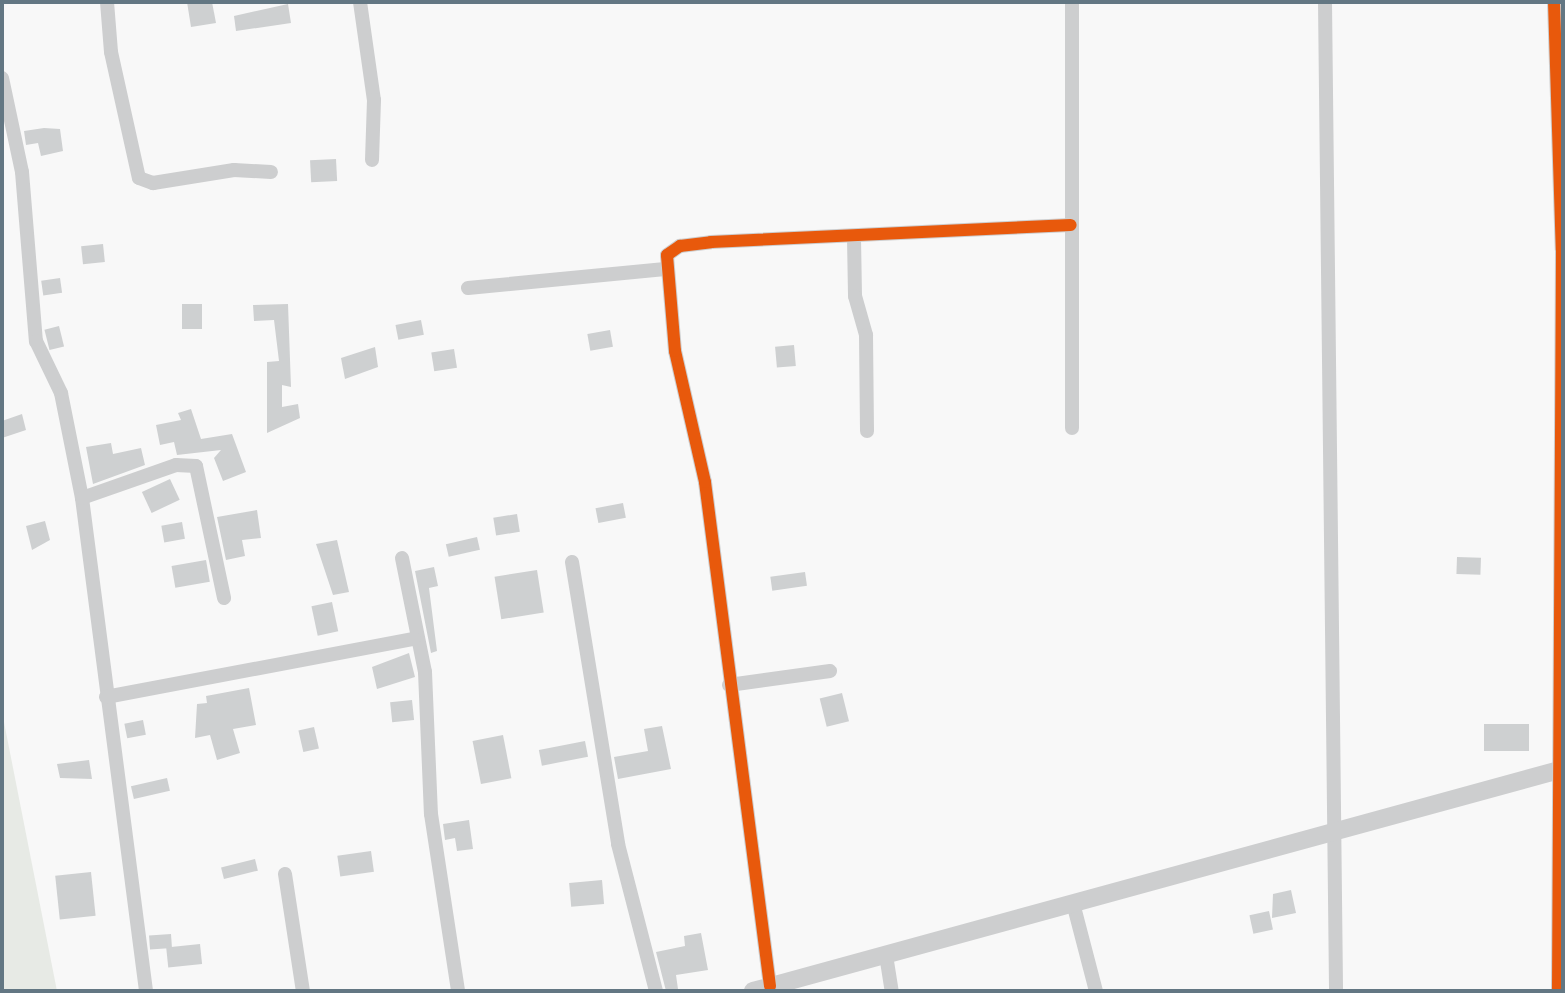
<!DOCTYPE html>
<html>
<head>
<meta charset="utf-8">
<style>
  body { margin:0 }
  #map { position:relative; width:1565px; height:993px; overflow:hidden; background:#f8f8f8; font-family:"IBM Plex Sans",sans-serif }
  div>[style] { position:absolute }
  .green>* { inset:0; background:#e7eae5 }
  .building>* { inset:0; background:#ced0d1; transform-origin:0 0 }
  .minor>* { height:14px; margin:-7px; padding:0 7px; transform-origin:7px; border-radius:7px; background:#cdcecf }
  .tertiary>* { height:18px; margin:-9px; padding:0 9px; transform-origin:9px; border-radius:9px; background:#cdcecf }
  .cycleway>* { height:12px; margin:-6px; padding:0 6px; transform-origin:6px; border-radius:6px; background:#e8590c }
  span { translate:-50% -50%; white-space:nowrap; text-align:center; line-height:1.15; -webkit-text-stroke:8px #fff; paint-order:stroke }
  .frame { position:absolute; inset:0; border:4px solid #637783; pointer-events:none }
</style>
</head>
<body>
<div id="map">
  <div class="green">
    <div style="clip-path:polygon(2px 712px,57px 991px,2px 991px)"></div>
  </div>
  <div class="building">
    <div style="clip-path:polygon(187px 2px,212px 2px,216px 23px,191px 27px)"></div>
    <div style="clip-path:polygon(288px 4px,291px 23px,236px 31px,234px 16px)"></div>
    <div style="clip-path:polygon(44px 128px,60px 129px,63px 151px,41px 156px,38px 143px,26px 145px,24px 131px)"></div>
    <div style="left:336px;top:159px;width:22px;height:26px;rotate:87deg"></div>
    <div style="left:103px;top:244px;width:18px;height:22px;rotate:84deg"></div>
    <div style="left:60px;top:278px;width:15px;height:19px;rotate:82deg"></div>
    <div style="left:182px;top:304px;width:20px;height:25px"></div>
    <div style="clip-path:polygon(288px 304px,291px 387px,282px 385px,282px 407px,298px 404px,300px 418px,267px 433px,267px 362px,279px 361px,274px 320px,254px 321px,253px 305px)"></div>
    <div style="left:421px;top:320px;width:15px;height:26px;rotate:79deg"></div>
    <div style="left:59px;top:326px;width:21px;height:15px;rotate:76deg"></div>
    <div style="left:610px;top:330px;width:17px;height:23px;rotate:80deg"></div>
    <div style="left:794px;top:345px;width:21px;height:19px;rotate:85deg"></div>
    <div style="clip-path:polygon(375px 347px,378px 367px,345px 379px,341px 358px)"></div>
    <div style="left:454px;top:349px;width:19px;height:23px;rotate:81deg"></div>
    <div style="clip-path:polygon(191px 409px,201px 439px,232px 434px,246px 472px,223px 481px,214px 458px,221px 450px,177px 455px,174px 442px,160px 445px,156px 425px,181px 420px,178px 413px)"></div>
    <div style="clip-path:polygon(22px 414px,26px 430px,2px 438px,2px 421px)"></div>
    <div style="clip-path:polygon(111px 443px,113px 454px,141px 448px,145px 465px,93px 484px,86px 447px)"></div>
    <div style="left:170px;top:479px;width:23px;height:31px;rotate:65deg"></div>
    <div style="left:623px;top:503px;width:15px;height:28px;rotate:79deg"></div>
    <div style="clip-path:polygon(257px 510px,261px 538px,242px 540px,245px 556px,226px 560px,217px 517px)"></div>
    <div style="left:517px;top:514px;width:18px;height:24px;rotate:81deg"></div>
    <div style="clip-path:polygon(45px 521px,50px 540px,32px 550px,26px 526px)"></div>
    <div style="left:182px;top:522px;width:17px;height:21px;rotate:80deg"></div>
    <div style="left:477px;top:537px;width:13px;height:32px;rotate:77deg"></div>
    <div style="clip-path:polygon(337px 540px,349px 592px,333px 595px,316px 544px)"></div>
    <div style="left:1457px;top:557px;width:24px;height:17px;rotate:2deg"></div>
    <div style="left:206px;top:560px;width:22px;height:35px;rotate:80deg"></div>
    <div style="clip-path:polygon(434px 567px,438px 586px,429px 588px,437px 651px,431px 653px,415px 571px)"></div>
    <div style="left:537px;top:570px;width:43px;height:43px;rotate:81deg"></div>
    <div style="left:805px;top:572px;width:14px;height:35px;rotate:82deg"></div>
    <div style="left:332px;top:602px;width:30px;height:21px;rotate:78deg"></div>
    <div style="clip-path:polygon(409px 653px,415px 677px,377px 689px,372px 667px)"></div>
    <div style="clip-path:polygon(249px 688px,256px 725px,233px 729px,240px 753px,217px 760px,210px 735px,195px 738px,197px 704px,207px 703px,206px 696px)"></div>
    <div style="left:842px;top:693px;width:29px;height:23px;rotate:76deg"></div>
    <div style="left:412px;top:700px;width:20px;height:22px;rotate:84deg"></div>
    <div style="left:143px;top:720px;width:15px;height:19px;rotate:79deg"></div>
    <div style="left:1484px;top:724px;width:45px;height:27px"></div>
    <div style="clip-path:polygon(662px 726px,671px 769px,618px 779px,614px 757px,648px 751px,644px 729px)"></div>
    <div style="left:314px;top:727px;width:22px;height:16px;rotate:77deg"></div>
    <div style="left:503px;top:735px;width:44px;height:31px;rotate:79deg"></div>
    <div style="left:585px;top:741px;width:16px;height:47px;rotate:79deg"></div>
    <div style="clip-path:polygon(89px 760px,92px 779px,60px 778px,57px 764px)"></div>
    <div style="left:167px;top:778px;width:13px;height:37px;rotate:77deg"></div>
    <div style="clip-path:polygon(469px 820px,473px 849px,457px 851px,455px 838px,445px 840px,443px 824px)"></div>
    <div style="left:371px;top:851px;width:21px;height:34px;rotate:82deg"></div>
    <div style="left:255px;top:859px;width:12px;height:35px;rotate:76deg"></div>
    <div style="left:91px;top:872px;width:44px;height:36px;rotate:84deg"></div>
    <div style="left:602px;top:880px;width:24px;height:33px;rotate:85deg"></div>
    <div style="clip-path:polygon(1291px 890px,1296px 913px,1272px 918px,1273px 894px)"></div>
    <div style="left:1269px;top:911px;width:19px;height:20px;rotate:78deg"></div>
    <div style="clip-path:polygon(701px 933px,708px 970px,676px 975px,678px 989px,666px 991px,656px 952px,685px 946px,684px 936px)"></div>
    <div style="left:171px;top:934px;width:14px;height:22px;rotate:86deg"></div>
    <div style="left:200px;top:944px;width:20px;height:34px;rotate:84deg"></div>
  </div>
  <div class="minor">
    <div style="left:107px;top:2px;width:50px;rotate:85.4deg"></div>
    <div style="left:111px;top:52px;width:129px;rotate:77.5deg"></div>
    <div style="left:139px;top:178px;width:15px;rotate:20deg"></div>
    <div style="left:153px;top:183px;width:82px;rotate:-9.1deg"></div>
    <div style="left:234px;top:170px;width:37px;rotate:3deg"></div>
    <div style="left:360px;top:2px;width:99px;rotate:81.9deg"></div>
    <div style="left:374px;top:100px;width:60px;rotate:91.9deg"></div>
    <div style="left:1325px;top:2px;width:989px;rotate:89.36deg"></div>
    <div style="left:1554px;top:2px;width:248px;rotate:88.2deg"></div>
    <div style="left:1562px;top:250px;width:741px;rotate:90.31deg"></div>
    <div style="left:2px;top:78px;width:96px;rotate:78deg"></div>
    <div style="left:22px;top:172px;width:170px;rotate:85.3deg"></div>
    <div style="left:36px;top:341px;width:58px;rotate:64.3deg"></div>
    <div style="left:61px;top:393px;width:107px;rotate:78.7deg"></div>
    <div style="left:82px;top:498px;width:497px;rotate:82.6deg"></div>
    <div style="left:854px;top:238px;width:58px;rotate:89deg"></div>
    <div style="left:855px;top:296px;width:41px;rotate:74.2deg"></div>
    <div style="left:866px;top:335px;width:96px;rotate:89.4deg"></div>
    <div style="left:468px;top:288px;width:198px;rotate:-5.5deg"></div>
    <div style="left:1072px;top:428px;width:426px;rotate:-90deg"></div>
    <div style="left:82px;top:498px;width:100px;rotate:-19.3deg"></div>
    <div style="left:176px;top:465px;width:20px;rotate:3deg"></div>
    <div style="left:196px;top:466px;width:135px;rotate:78deg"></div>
    <div style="left:402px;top:558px;width:116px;rotate:78.6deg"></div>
    <div style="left:425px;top:672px;width:142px;rotate:87.6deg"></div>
    <div style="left:431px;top:814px;width:179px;rotate:81.3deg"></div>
    <div style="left:572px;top:562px;width:286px;rotate:80.7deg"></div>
    <div style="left:618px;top:844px;width:152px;rotate:75.5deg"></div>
    <div style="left:729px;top:685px;width:102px;rotate:-7.9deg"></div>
    <div style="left:106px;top:697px;width:313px;rotate:-10.7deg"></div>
    <div style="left:285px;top:874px;width:118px;rotate:81.3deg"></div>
    <div style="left:1073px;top:903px;width:91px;rotate:75.4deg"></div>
    <div style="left:886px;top:955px;width:36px;rotate:81deg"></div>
    <div style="left:770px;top:986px;width:508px;rotate:-97.35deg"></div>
    <div style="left:705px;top:482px;width:134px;rotate:-102.9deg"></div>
    <div style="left:675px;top:351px;width:96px;rotate:-94.8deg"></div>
    <div style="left:667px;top:255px;width:16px;rotate:-35deg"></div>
    <div style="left:680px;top:246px;width:31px;rotate:-7deg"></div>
    <div style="left:711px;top:242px;width:360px;rotate:-2.7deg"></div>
  </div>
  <div class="tertiary">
    <div style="left:753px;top:991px;width:840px;rotate:-15.33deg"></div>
  </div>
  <div class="cycleway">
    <div style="left:1554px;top:2px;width:248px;rotate:88.2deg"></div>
    <div style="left:1562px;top:250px;width:741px;rotate:90.31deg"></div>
    <div style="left:770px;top:986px;width:508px;rotate:-97.35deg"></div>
    <div style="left:705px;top:482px;width:134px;rotate:-102.9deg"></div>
    <div style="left:675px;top:351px;width:96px;rotate:-94.8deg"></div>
    <div style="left:667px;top:255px;width:16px;rotate:-35deg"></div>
    <div style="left:680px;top:246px;width:31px;rotate:-7deg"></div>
    <div style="left:711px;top:242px;width:360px;rotate:-2.7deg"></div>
  </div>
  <div class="frame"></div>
</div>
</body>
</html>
